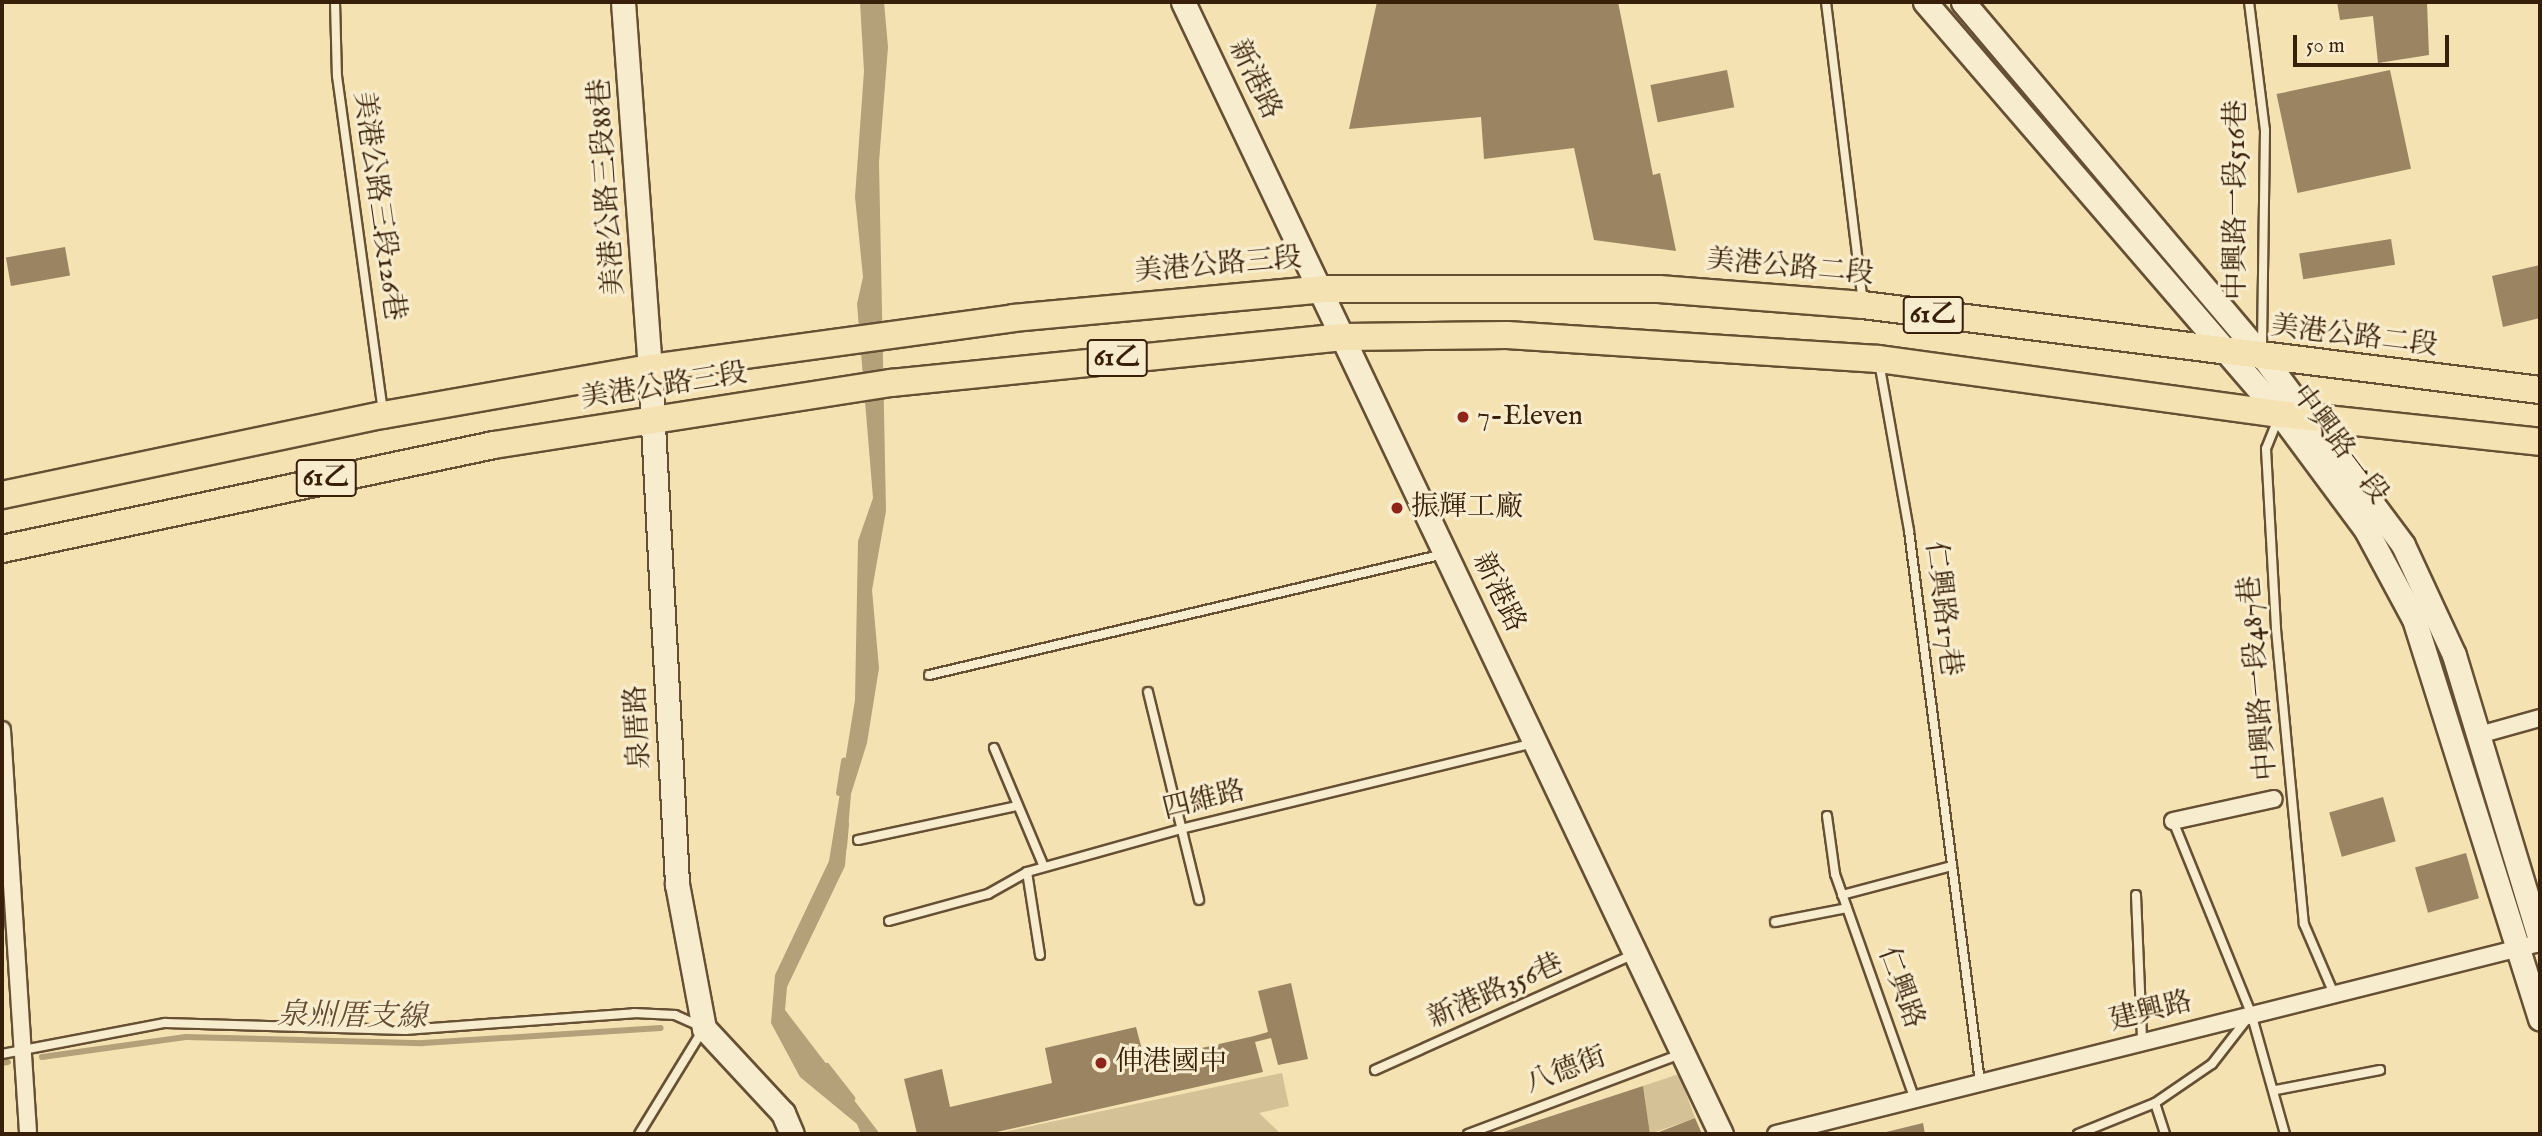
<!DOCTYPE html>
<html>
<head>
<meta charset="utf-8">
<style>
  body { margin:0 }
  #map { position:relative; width:2542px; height:1136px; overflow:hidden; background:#f5e2b3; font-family:"IM FELL English","Noto Serif TC",serif }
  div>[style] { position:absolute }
  .green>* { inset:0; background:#d5c196 }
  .water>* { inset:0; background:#b4a079 }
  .stream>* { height:6px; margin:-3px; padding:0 3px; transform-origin:3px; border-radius:3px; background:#b4a079 }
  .building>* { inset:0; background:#9a8461; transform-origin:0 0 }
  .roads { filter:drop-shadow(2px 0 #665034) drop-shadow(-2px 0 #665034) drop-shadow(0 2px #665034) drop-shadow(0 -2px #665034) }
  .lane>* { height:8px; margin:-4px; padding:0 4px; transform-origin:4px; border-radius:4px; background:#f8ecce }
  .street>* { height:16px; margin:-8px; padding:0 8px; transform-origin:8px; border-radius:8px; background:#f8ecce }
  .secondary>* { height:23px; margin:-11.5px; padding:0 11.5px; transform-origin:11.5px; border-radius:11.5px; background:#f8ecce }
  .primary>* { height:26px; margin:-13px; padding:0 13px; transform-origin:13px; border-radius:13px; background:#f5e2b3 }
  .dots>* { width:19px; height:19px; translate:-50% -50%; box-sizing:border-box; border:4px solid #f8ecce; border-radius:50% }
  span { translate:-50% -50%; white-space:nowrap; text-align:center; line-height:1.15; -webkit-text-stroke:6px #f8ecce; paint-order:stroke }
  .shield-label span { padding:2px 5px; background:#f8ecce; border:2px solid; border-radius:5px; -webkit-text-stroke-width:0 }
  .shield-label { font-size:26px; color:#371f09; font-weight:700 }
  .street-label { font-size:28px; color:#371f09 }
  .poi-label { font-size:28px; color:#371f09 }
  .left { translate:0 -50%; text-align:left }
  .water-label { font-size:30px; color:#634c30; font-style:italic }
  .frame { position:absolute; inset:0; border:4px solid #371f09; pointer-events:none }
  .scale { position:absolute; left:2293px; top:35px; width:156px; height:32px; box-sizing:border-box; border:4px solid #371f09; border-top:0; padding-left:9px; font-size:21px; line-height:24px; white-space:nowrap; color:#371f09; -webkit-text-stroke:5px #f8ecce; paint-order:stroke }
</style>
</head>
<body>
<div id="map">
  <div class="green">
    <div style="clip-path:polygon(1282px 1073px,1289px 1106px,1259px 1113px,1281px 1134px,994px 1134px)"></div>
    <div style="clip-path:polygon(1679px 1074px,1695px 1118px,1650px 1134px,1643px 1086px)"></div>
  </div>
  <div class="water">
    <div style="clip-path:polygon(860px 2px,884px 2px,888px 47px,879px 162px,886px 511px,872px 590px,879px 668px,867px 743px,851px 794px,845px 866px,787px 987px,785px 1010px,880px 1134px,861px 1134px,857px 1124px,800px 1077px,771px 1023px,775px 975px,829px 861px,855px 700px,858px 541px,873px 498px,857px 304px,863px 277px,855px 197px,864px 71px)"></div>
  </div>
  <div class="stream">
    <div style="left:839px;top:793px;width:33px;rotate:-81deg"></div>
    <div style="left:844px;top:847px;width:23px;rotate:-85deg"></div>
    <div style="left:42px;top:1057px;width:145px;rotate:-7.9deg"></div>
    <div style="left:186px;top:1037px;width:237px;rotate:1.5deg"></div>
    <div style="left:423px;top:1043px;width:238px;rotate:-3.6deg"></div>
    <div style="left:2px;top:1063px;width:6px;rotate:-9deg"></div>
    <div style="left:827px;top:1066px;width:41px;rotate:52deg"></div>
  </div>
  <div class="building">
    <div style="clip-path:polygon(1377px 2px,1618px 2px,1653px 175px,1660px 173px,1676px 251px,1594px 240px,1574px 148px,1484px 159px,1481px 117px,1349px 129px)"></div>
    <div style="clip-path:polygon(2337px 2px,2427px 2px,2429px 55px,2378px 63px,2373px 16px,2340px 20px)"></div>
    <div style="left:1727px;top:70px;width:38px;height:78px;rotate:79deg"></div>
    <div style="left:2390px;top:70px;width:101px;height:116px;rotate:78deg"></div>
    <div style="left:2391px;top:239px;width:26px;height:93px;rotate:81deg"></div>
    <div style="left:65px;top:247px;width:29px;height:60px;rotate:80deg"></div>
    <div style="clip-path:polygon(2540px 265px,2540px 318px,2503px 327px,2492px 276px)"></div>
    <div style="left:2383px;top:797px;width:46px;height:56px;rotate:74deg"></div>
    <div style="left:2466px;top:853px;width:47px;height:53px;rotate:74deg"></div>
    <div style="clip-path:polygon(1291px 983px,1308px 1059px,1278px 1065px,1271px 1038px,1255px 1042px,1263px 1072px,988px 1134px,917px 1134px,904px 1079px,942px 1069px,950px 1107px,1052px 1083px,1045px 1048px,1136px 1027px,1145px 1061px,1254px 1036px,1268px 1032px,1258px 991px)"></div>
    <div style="clip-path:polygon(1643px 1086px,1650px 1134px,1497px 1134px)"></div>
    <div style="clip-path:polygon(1695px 1118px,1702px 1134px,1654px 1134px)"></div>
    <div style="clip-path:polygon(1923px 1123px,1925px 1134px,1882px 1134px,1882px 1133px)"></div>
  </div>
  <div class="roads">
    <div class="lane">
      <div style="left:335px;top:2px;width:74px;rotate:88.5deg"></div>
      <div style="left:337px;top:76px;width:339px;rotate:82.2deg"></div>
      <div style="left:1826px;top:2px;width:302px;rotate:83deg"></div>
      <div style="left:2249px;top:2px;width:129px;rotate:82.9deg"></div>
      <div style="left:2265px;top:130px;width:216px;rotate:90.8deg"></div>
      <div style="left:1879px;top:362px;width:172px;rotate:79.9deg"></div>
      <div style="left:1909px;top:531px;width:556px;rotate:82.66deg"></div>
      <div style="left:2278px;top:419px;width:32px;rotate:112deg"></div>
      <div style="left:2266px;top:449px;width:180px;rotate:86.8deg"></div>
      <div style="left:2276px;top:629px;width:296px;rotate:84.6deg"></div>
      <div style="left:2304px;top:924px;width:76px;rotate:66.8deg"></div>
      <div style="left:929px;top:675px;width:529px;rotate:-13.22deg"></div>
      <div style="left:1148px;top:692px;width:214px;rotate:76.2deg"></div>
      <div style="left:994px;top:748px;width:129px;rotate:67.2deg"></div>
      <div style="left:1827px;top:816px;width:59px;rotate:82.1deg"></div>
      <div style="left:1835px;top:874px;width:237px;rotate:70.5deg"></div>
      <div style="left:2173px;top:821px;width:207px;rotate:67.9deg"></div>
      <div style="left:2251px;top:1013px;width:126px;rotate:74.3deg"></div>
      <div style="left:858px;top:840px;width:162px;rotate:-12.1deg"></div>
      <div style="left:1027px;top:872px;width:84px;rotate:81.1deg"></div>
      <div style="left:1842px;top:895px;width:114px;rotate:-14.8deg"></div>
      <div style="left:2136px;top:895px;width:146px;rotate:87.6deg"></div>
      <div style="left:889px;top:921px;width:103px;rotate:-15.3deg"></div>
      <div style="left:988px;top:894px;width:45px;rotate:-29.4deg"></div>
      <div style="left:1027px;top:872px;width:160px;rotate:-15.6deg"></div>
      <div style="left:1181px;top:829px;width:363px;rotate:-13.7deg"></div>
      <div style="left:1775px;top:922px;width:73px;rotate:-11deg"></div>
      <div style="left:2px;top:1054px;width:166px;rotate:-10.8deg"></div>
      <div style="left:165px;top:1023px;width:240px;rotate:1.7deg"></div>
      <div style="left:405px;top:1030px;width:230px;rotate:-4.2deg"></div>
      <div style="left:634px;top:1013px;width:41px;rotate:2.8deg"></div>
      <div style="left:675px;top:1015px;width:32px;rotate:24deg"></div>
      <div style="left:704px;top:1028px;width:124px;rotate:121.5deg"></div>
      <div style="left:1375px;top:1070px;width:282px;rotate:-24.1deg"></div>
      <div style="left:2276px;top:1090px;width:106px;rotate:-10.9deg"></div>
      <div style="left:2155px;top:1103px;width:33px;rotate:72deg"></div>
      <div style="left:1468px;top:1134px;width:228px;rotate:-20.6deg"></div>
      <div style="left:2078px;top:1134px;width:83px;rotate:-21.9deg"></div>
      <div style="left:2155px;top:1103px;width:69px;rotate:-34.4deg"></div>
      <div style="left:2212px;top:1064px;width:57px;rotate:-52.1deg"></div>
    </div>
    <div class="street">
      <div style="left:2px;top:730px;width:405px;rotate:86.3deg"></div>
      <div style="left:2479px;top:735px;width:63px;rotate:-15.6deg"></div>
      <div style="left:2173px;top:821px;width:103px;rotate:-12.3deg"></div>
      <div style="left:1776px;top:1134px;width:788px;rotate:-14.04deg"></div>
    </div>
    <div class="secondary">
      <div style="left:623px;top:2px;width:367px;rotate:85.8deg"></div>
      <div style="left:650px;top:368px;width:517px;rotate:87deg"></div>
      <div style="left:677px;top:884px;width:147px;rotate:79.4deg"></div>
      <div style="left:704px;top:1028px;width:116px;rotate:47.1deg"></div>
      <div style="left:783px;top:1113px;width:23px;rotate:67deg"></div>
      <div style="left:1183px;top:2px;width:1253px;rotate:64.58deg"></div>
      <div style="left:1925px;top:2px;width:544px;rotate:49.25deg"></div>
      <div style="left:2280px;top:414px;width:144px;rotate:53.4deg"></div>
      <div style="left:2366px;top:530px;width:101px;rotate:61.7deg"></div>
      <div style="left:2414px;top:619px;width:419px;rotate:72.5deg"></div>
      <div style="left:1963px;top:2px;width:465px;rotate:49.8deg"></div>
      <div style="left:2263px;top:357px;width:234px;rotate:53.3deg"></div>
      <div style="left:2403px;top:545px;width:121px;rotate:65.1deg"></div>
      <div style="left:2454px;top:655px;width:298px;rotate:73.2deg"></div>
    </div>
    <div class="primary">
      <div style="left:2px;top:495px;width:389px;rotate:-11.9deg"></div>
      <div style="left:383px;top:415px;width:271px;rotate:-10deg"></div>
      <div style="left:650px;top:368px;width:366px;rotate:-7.8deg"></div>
      <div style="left:1013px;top:318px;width:311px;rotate:-5.3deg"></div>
      <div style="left:1323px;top:289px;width:336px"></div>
      <div style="left:1659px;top:289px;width:205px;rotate:4.5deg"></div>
      <div style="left:1863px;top:305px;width:682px;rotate:7.16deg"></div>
      <div style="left:2px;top:549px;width:503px;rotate:-11.94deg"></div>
      <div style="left:494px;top:445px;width:402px;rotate:-8.9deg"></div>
      <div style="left:891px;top:383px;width:455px;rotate:-5.8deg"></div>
      <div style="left:1344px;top:337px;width:163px;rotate:-0.7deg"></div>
      <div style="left:1507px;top:335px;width:372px;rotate:3.7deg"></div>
      <div style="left:1878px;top:359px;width:406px;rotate:7.8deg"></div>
      <div style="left:2280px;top:414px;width:262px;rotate:6.1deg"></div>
    </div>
  </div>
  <div class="dots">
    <div style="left:1463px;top:417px;background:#8f2418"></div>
    <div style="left:1397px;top:508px;background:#8f2418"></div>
    <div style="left:1101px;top:1063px;background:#8f2418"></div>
  </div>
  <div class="shield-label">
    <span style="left:1933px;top:315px">61乙</span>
    <span style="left:1117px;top:358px">61乙</span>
    <span style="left:326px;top:478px">61乙</span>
  </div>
  <div class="street-label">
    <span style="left:1254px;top:80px;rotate:64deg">新港路</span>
    <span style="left:608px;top:187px;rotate:-94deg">美港公路三段88巷</span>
    <span style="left:2237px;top:200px;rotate:-90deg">中興路一段516巷</span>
    <span style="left:378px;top:206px;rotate:82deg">美港公路三段126巷</span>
    <span style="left:1218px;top:266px;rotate:-5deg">美港公路三段</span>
    <span style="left:1790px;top:268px;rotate:5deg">美港公路二段</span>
    <span style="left:2354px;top:337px;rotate:7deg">美港公路二段</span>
    <span style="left:664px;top:387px;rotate:-9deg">美港公路三段</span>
    <span style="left:2339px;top:445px;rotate:53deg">中興路一段</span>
    <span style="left:1498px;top:593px;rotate:64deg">新港路</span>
    <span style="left:1942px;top:609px;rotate:83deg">仁興路17巷</span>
    <span style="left:2259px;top:678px;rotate:-95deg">中興路一段487巷</span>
    <span style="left:639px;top:727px;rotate:-93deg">泉厝路</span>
    <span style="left:1204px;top:801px;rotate:-14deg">四維路</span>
    <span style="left:1900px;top:988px;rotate:70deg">仁興路</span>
    <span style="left:1496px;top:992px;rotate:-24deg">新港路356巷</span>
    <span style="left:2151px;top:1012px;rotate:-14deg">建興路</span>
    <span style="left:1566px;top:1071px;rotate:-20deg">八德街</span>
  </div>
  <div class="poi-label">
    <span class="left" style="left:1477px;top:417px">7-Eleven</span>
    <span class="left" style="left:1411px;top:508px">振輝工廠</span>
    <span class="left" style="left:1115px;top:1063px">伸港國中</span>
  </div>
  <div class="water-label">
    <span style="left:352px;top:1017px;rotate:1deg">泉州厝支線</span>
  </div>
  <div class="frame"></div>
  <div class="scale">50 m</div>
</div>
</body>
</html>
